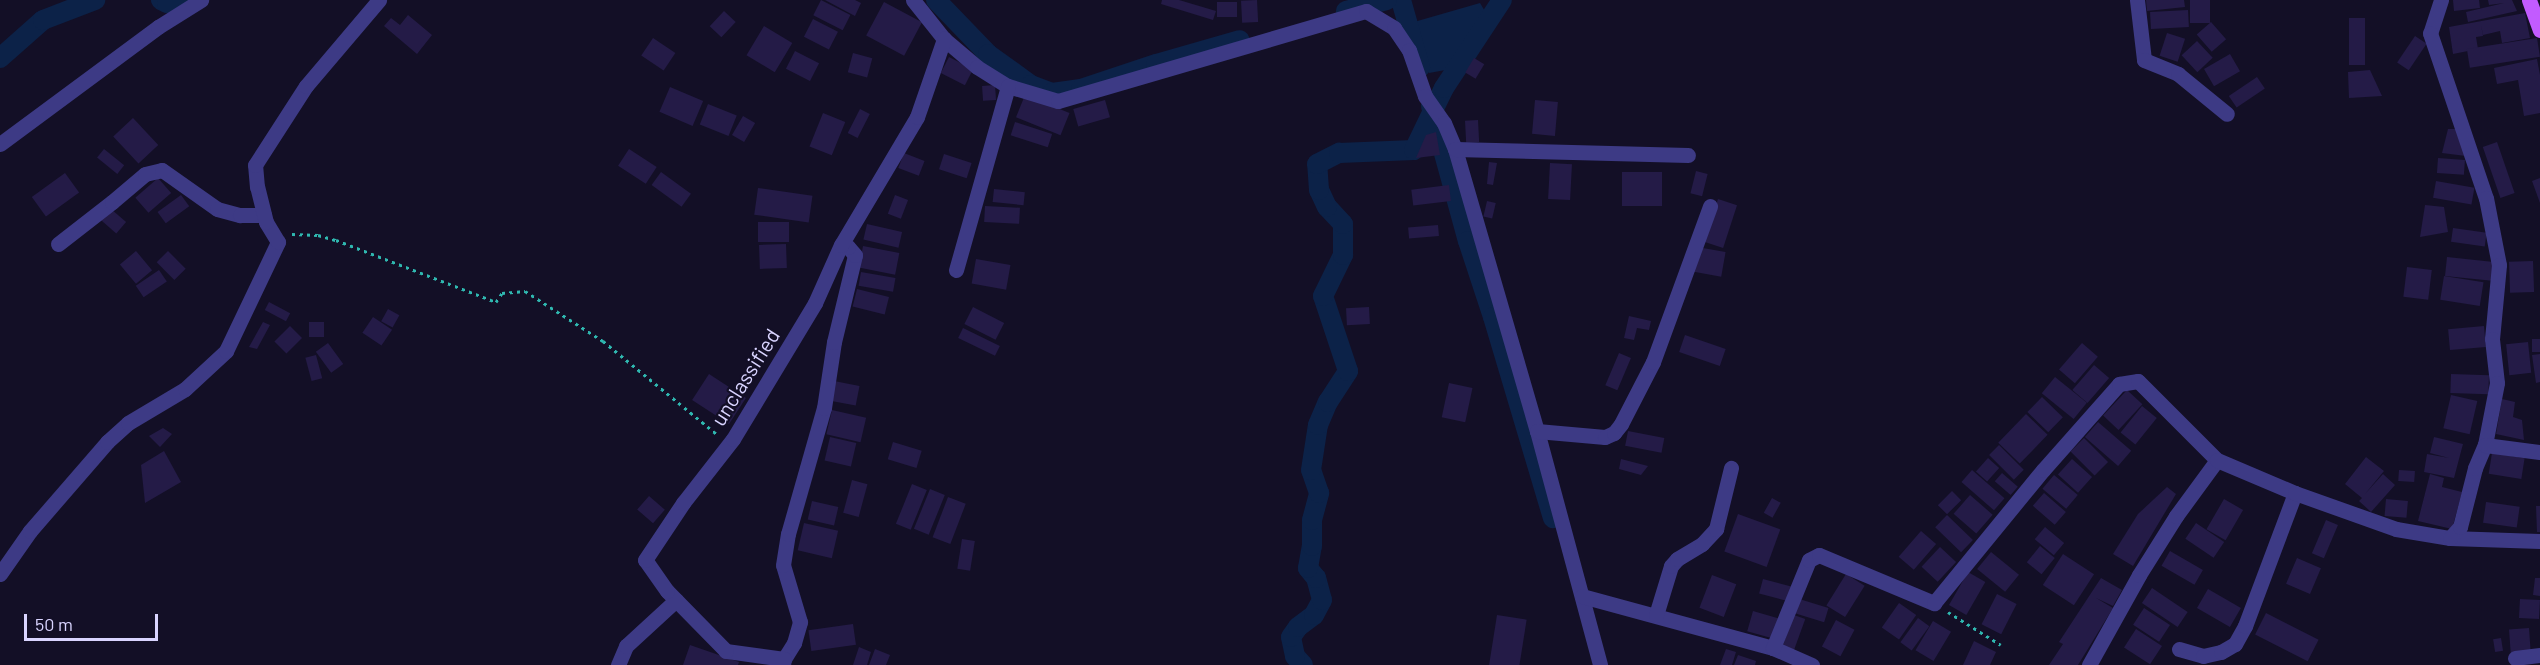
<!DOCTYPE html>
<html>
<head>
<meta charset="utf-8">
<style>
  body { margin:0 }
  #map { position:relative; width:2540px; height:665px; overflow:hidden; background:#130f26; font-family:Barlow,sans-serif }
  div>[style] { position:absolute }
  .water>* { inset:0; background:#0c2248 }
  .canal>* { height:20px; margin:-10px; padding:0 10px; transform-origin:10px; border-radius:10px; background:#0c2248 }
  .building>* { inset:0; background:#241b47; transform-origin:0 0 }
  .path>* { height:3px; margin-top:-1.5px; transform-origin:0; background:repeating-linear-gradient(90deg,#2fb8b0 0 3px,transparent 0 7.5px) }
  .street>* { height:15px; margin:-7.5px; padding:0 7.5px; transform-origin:7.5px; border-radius:7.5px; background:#3d3a85 }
  .primary>* { height:15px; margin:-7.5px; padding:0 7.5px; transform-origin:7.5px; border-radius:7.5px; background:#c25bff }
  span { translate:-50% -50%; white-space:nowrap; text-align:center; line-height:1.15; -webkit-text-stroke:4.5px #130f26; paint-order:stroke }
  .street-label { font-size:21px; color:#d9d4ff }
  .scale { position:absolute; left:24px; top:614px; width:134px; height:27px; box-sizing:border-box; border:3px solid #d9d4ff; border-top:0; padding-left:8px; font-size:18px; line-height:21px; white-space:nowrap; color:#d9d4ff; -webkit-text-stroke:4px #130f26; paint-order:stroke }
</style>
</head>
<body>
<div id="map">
  <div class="water">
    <div style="clip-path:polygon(1480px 3px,1486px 13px,1451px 69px,1429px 73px,1414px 22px)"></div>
  </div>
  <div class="canal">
    <div style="left:161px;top:0;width:7px;rotate:27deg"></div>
    <div style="left:167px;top:3px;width:12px;rotate:-14deg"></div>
    <div style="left:936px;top:0;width:75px;rotate:46.1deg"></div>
    <div style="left:988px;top:54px;width:53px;rotate:35.8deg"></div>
    <div style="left:1031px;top:85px;width:22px;rotate:21deg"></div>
    <div style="left:1052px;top:93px;width:29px;rotate:-8deg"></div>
    <div style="left:1081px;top:89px;width:79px;rotate:-18.4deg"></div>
    <div style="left:1156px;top:64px;width:87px;rotate:-15.9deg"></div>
    <div style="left:1401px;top:0;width:70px;rotate:74.2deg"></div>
    <div style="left:1346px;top:11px;width:42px;rotate:-15deg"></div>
    <div style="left:0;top:58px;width:57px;rotate:-41.5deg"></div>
    <div style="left:43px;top:20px;width:56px;rotate:-21deg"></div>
    <div style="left:1431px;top:106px;width:140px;rotate:74.7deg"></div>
    <div style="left:1468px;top:241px;width:80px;rotate:71.8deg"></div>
    <div style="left:1493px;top:317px;width:210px;rotate:73.4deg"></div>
    <div style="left:1303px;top:665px;width:12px;rotate:-132deg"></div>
    <div style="left:1295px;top:656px;width:19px;rotate:-102deg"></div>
    <div style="left:1291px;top:637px;width:12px;rotate:-55deg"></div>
    <div style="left:1298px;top:627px;width:20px;rotate:-37deg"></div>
    <div style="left:1314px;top:615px;width:17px;rotate:-62deg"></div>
    <div style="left:1322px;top:600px;width:23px;rotate:-105deg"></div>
    <div style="left:1316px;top:578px;width:13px;rotate:-129deg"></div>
    <div style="left:1308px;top:568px;width:22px;rotate:-80deg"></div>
    <div style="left:1312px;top:546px;width:26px;rotate:-90deg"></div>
    <div style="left:1312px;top:520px;width:28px;rotate:-75deg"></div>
    <div style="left:1319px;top:493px;width:24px;rotate:-109deg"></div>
    <div style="left:1311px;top:470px;width:46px;rotate:-81.2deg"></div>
    <div style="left:1318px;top:425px;width:25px;rotate:-67deg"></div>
    <div style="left:1328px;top:402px;width:37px;rotate:-57deg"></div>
    <div style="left:1348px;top:371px;width:79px;rotate:-108.4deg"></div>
    <div style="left:1323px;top:296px;width:46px;rotate:-64deg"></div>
    <div style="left:1343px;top:255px;width:31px;rotate:-90deg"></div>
    <div style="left:1343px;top:224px;width:23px;rotate:-133deg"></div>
    <div style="left:1327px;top:207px;width:19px;rotate:-115deg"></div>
    <div style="left:1319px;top:190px;width:26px;rotate:-94deg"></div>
    <div style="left:1317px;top:164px;width:25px;rotate:-27deg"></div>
    <div style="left:1339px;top:153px;width:75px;rotate:-2.3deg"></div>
    <div style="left:1414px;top:150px;width:69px;rotate:-64.2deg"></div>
    <div style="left:1444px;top:88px;width:105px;rotate:-56.6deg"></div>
  </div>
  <div class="building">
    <div style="left:821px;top:0;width:33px;height:17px;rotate:27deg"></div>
    <div style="clip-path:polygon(825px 0,855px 0,861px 3px,855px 16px)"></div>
    <div style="clip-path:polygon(1162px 0,1179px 0,1216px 11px,1213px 20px,1161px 4px)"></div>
    <div style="left:1257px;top:0;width:22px;height:16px;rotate:87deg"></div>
    <div style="clip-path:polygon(2146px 0,2184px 0,2185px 7px,2147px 11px)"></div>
    <div style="left:2190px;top:0;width:20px;height:23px"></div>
    <div style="clip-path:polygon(2453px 0,2479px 0,2480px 8px,2454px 11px)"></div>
    <div style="clip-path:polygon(2488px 0,2512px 0,2517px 11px,2468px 22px,2466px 12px,2504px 3px,2489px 5px)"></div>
    <div style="left:884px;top:2px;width:43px;height:38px;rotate:28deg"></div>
    <div style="left:1217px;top:2px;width:20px;height:15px"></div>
    <div style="left:2188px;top:10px;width:17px;height:38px;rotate:87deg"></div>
    <div style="left:724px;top:11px;width:16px;height:21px;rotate:43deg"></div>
    <div style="clip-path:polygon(2525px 13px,2530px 38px,2502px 43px,2500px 31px,2483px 35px,2481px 25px,2483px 36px,2476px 37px,2478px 49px,2453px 54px,2449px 27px)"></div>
    <div style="clip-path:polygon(408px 15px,432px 35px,417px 54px,384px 26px,391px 18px,400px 25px)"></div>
    <div style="left:2349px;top:18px;width:16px;height:47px"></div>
    <div style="left:813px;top:19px;width:28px;height:20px;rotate:27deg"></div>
    <div style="left:2211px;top:22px;width:23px;height:19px;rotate:49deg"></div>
    <div style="left:764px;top:26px;width:33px;height:34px;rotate:31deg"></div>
    <div style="left:2167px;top:33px;width:19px;height:24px;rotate:18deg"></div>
    <div style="left:2415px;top:36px;width:14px;height:32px;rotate:34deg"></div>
    <div style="left:653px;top:38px;width:27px;height:21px;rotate:34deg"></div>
    <div style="left:2537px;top:38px;width:19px;height:71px;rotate:81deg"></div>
    <div style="left:2197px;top:41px;width:23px;height:21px;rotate:47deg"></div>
    <div style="left:795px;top:51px;width:27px;height:20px;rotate:27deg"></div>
    <div style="left:853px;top:53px;width:20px;height:20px;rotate:15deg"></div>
    <div style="left:2230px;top:54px;width:20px;height:30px;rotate:60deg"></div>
    <div style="left:949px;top:57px;width:27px;height:18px;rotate:27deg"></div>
    <div style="left:1474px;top:58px;width:12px;height:17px;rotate:31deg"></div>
    <div style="clip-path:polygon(2537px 59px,2540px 75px,2540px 113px,2524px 116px,2518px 80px,2497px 84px,2494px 68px)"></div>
    <div style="clip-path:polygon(2370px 70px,2382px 96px,2349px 98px,2348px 72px)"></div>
    <div style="left:2257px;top:77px;width:14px;height:34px;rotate:56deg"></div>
    <div style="left:995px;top:85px;width:15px;height:13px;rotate:86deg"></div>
    <div style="left:670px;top:87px;width:36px;height:27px;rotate:23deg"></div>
    <div style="left:1025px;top:95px;width:48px;height:24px;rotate:22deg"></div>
    <div style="left:1105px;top:100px;width:18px;height:33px;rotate:74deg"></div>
    <div style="left:1535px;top:100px;width:23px;height:34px;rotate:5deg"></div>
    <div style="left:708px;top:104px;width:31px;height:22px;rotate:22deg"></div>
    <div style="left:860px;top:109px;width:11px;height:27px;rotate:27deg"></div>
    <div style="left:823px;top:113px;width:24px;height:36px;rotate:22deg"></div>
    <div style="left:743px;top:116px;width:14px;height:22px;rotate:30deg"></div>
    <div style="left:133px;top:118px;width:37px;height:27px;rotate:47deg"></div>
    <div style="left:1478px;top:120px;width:22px;height:13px;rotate:87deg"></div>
    <div style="left:1015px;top:122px;width:39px;height:14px;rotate:18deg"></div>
    <div style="clip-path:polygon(2448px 129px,2463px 129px,2466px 156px,2442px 153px)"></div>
    <div style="clip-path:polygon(1436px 132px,1440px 155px,1416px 158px,1426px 135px)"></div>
    <div style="left:2497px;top:142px;width:54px;height:15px;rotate:71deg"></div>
    <div style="left:104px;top:149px;width:26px;height:11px;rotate:39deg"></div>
    <div style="left:629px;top:149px;width:33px;height:20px;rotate:33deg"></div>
    <div style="left:904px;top:153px;width:22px;height:16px;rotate:21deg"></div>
    <div style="left:944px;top:154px;width:29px;height:16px;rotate:18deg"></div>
    <div style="left:2438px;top:158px;width:27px;height:15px;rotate:4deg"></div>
    <div style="clip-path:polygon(1489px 162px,1497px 163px,1493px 185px,1487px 184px)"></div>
    <div style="left:1550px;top:163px;width:22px;height:36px;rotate:3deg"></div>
    <div style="left:1696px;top:171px;width:12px;height:23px;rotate:14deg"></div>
    <div style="left:661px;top:172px;width:37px;height:16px;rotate:36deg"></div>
    <div style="left:1662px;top:172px;width:34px;height:40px;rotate:90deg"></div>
    <div style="left:65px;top:173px;width:24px;height:41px;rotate:54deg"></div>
    <div style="left:158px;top:178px;width:20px;height:30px;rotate:49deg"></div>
    <div style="clip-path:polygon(2540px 178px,2540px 203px,2532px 181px)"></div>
    <div style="left:2436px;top:181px;width:39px;height:17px;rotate:10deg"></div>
    <div style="left:1449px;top:185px;width:16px;height:38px;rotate:83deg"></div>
    <div style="left:758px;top:188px;width:55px;height:27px;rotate:8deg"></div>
    <div style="left:994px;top:189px;width:31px;height:13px;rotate:6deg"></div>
    <div style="left:181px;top:195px;width:14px;height:29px;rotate:54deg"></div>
    <div style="left:895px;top:195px;width:14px;height:20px;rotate:21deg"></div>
    <div style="left:1718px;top:199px;width:20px;height:45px;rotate:18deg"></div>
    <div style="left:1487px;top:201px;width:9px;height:16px;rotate:13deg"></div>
    <div style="clip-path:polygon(2425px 205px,2444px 207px,2448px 232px,2420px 237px)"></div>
    <div style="left:985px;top:206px;width:35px;height:16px;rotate:3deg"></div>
    <div style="left:111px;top:209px;width:20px;height:15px;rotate:41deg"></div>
    <div style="left:758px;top:222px;width:31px;height:20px"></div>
    <div style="left:867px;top:224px;width:36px;height:16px;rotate:13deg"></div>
    <div style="left:1438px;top:225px;width:11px;height:30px;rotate:85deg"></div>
    <div style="left:2453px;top:228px;width:34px;height:14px;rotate:8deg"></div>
    <div style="left:786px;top:244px;width:24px;height:27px;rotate:88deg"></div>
    <div style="left:863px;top:246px;width:37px;height:22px;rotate:11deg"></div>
    <div style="left:1697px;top:247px;width:29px;height:25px;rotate:10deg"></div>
    <div style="left:136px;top:251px;width:25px;height:21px;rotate:50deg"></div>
    <div style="left:168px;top:251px;width:25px;height:16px;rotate:45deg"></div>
    <div style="left:2447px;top:257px;width:47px;height:19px;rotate:6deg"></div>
    <div style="left:976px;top:259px;width:35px;height:25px;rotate:10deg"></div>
    <div style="left:2533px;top:261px;width:31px;height:24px;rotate:88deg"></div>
    <div style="left:2407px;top:267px;width:25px;height:30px;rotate:7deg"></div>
    <div style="left:159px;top:270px;width:14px;height:28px;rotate:56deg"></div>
    <div style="left:861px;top:272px;width:35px;height:14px;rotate:10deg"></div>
    <div style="left:2444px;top:276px;width:40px;height:24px;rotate:9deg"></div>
    <div style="left:857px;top:289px;width:33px;height:18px;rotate:14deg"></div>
    <div style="left:269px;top:302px;width:24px;height:9px;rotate:28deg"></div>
    <div style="left:973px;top:307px;width:35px;height:19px;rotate:27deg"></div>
    <div style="left:1369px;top:307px;width:17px;height:23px;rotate:87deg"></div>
    <div style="left:388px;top:309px;width:13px;height:14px;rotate:29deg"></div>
    <div style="clip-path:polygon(1629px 316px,1651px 321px,1649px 330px,1637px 328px,1634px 340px,1624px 338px)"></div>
    <div style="left:373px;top:317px;width:23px;height:19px;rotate:34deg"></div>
    <div style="clip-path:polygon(263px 322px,270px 325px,257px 349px,249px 347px)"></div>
    <div style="left:309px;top:322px;width:15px;height:15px"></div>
    <div style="left:290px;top:326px;width:17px;height:22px;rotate:45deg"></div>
    <div style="left:2484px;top:326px;width:21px;height:36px;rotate:85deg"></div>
    <div style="left:963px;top:328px;width:41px;height:11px;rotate:26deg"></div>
    <div style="left:1685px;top:335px;width:43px;height:18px;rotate:19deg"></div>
    <div style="left:2532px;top:339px;width:8px;height:13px"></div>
    <div style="left:2528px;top:342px;width:31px;height:22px;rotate:84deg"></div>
    <div style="left:328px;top:343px;width:26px;height:15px;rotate:54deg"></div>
    <div style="left:2082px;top:343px;width:21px;height:35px;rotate:41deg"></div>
    <div style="left:1619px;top:353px;width:13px;height:35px;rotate:23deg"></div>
    <div style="clip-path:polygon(2540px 354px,2540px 382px,2536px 383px,2532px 355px)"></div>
    <div style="left:316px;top:355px;width:24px;height:11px;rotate:75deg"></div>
    <div style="left:2094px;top:365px;width:20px;height:33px;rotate:41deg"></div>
    <div style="left:709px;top:374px;width:44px;height:31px;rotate:33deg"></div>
    <div style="left:2451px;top:374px;width:38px;height:19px;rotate:2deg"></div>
    <div style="left:2055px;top:377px;width:41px;height:21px;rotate:39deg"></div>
    <div style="left:834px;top:381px;width:26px;height:20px;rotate:11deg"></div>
    <div style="left:1449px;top:383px;width:24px;height:35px;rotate:12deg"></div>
    <div style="left:2127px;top:390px;width:21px;height:35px;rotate:43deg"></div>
    <div style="left:2451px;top:395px;width:27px;height:34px;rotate:13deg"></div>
    <div style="left:2042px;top:397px;width:29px;height:21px;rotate:44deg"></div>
    <div style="clip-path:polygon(2502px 399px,2515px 402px,2513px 417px,2522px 420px,2524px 440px,2496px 434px)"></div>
    <div style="left:2142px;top:406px;width:19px;height:34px;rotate:39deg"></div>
    <div style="left:832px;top:410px;width:35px;height:25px;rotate:13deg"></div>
    <div style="left:2026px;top:414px;width:30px;height:40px;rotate:44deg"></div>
    <div style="left:2098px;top:422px;width:44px;height:20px;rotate:41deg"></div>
    <div style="clip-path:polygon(163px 428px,172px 434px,160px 447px,149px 436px)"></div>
    <div style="left:1628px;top:431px;width:37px;height:15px;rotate:11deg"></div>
    <div style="left:830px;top:437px;width:27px;height:24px;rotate:13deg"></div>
    <div style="clip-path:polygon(2434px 437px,2463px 444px,2454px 478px,2424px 472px,2427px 454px,2449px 458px,2430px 453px)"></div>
    <div style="left:2084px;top:438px;width:34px;height:19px;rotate:45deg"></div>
    <div style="left:893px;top:442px;width:30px;height:18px;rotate:17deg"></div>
    <div style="left:1999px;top:445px;width:35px;height:14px;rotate:45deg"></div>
    <div style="clip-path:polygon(164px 451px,181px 482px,145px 503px,141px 465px)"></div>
    <div style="left:2492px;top:453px;width:33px;height:21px;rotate:9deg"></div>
    <div style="clip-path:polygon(2366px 457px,2384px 471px,2365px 494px,2383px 474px,2395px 485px,2371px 512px,2359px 501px,2362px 498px,2345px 484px)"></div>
    <div style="left:1988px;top:458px;width:15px;height:18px;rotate:42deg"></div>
    <div style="clip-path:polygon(1621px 459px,1648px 466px,1641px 475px,1619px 469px)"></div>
    <div style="left:2072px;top:459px;width:27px;height:21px;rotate:42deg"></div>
    <div style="left:1972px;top:470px;width:43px;height:16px;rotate:41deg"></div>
    <div style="left:2399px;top:470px;width:16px;height:11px;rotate:4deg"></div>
    <div style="left:2002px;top:473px;width:21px;height:11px;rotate:41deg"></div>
    <div style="clip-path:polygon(2430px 474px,2444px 478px,2442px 487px,2462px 492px,2452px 529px,2418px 521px)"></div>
    <div style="left:2054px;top:475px;width:31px;height:18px;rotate:40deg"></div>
    <div style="left:852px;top:480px;width:16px;height:34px;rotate:15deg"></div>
    <div style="left:912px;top:484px;width:16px;height:43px;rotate:22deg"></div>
    <div style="clip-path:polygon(2167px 487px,2176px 494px,2133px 566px,2113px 554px,2138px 514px)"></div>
    <div style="left:930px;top:489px;width:16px;height:43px;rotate:22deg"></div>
    <div style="left:1952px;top:491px;width:13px;height:20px;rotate:45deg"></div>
    <div style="left:2044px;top:493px;width:29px;height:17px;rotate:41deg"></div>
    <div style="left:1970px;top:495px;width:30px;height:25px;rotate:41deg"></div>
    <div style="left:649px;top:496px;width:21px;height:18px;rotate:41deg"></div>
    <div style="left:948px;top:497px;width:19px;height:43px;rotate:21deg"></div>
    <div style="left:1772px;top:498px;width:10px;height:17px;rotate:29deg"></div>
    <div style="left:2224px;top:499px;width:22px;height:35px;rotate:30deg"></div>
    <div style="left:2386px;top:499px;width:22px;height:17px;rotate:5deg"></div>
    <div style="left:812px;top:501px;width:27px;height:19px;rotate:13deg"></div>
    <div style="left:2486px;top:502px;width:34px;height:21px;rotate:8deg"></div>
    <div style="clip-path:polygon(2536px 506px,2540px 506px,2540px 532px,2537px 532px)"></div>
    <div style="left:1738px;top:514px;width:45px;height:40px;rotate:20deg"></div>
    <div style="left:1947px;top:515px;width:36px;height:17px;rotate:44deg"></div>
    <div style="left:2326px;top:520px;width:13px;height:36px;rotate:23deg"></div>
    <div style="left:804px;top:523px;width:35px;height:28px;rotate:13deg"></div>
    <div style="left:2196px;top:523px;width:34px;height:19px;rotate:34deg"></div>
    <div style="left:2045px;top:527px;width:25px;height:16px;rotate:40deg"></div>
    <div style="left:1921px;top:531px;width:20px;height:34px;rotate:41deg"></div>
    <div style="left:962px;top:539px;width:13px;height:30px;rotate:9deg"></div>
    <div style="left:2040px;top:546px;width:19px;height:21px;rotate:39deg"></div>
    <div style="left:1940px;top:547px;width:22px;height:27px;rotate:43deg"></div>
    <div style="left:2170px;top:551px;width:38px;height:17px;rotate:30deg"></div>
    <div style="left:1991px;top:552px;width:36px;height:22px;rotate:39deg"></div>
    <div style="left:2063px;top:554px;width:37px;height:37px;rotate:33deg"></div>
    <div style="left:2297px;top:558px;width:26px;height:28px;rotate:23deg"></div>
    <div style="left:1968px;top:572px;width:20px;height:38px;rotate:30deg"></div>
    <div style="left:1846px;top:574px;width:22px;height:37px;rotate:32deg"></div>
    <div style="left:1712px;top:575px;width:26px;height:35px;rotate:21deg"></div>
    <div style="clip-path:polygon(2101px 578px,2122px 590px,2113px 606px,2096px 598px,2113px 608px,2078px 665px,2049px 665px,2063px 644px,2059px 642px)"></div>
    <div style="clip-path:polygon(2535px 578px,2540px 578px,2540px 596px,2533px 595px)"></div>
    <div style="left:1763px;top:579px;width:31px;height:15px;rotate:15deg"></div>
    <div style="left:2152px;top:588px;width:43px;height:18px;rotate:34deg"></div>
    <div style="left:2208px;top:589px;width:38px;height:22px;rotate:30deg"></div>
    <div style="left:1997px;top:594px;width:22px;height:34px;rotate:27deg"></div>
    <div style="left:1796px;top:598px;width:34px;height:15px;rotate:17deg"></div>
    <div style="left:2520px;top:599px;width:20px;height:19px;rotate:3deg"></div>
    <div style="left:1899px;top:603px;width:21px;height:30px;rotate:35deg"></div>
    <div style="left:2144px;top:608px;width:31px;height:20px;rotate:33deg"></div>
    <div style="left:1753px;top:611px;width:26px;height:21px;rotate:16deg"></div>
    <div style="left:2266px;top:613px;width:59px;height:24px;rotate:27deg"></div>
    <div style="left:1497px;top:615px;width:30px;height:51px;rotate:9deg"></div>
    <div style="left:1794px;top:615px;width:12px;height:34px;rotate:20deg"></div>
    <div style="left:1918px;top:618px;width:14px;height:30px;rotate:36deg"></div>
    <div style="left:1836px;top:620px;width:21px;height:30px;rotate:28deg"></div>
    <div style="left:1933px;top:621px;width:21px;height:34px;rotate:31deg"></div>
    <div style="left:853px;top:624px;width:21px;height:45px;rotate:82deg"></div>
    <div style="left:2529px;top:628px;width:26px;height:20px;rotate:86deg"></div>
    <div style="left:2136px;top:629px;width:31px;height:22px;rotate:33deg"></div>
    <div style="left:2501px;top:638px;width:13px;height:8px;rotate:81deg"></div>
    <div style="clip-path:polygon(1974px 641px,1996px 652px,1990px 665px,1963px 665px)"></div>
    <div style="clip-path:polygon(690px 645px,739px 662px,738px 665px,683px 665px)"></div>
    <div style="clip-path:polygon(859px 647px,871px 652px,867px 665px,853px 665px)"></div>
    <div style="clip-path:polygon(875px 649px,890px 655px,886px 665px,869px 665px)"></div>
    <div style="clip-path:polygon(1726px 649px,1736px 652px,1732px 665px,1720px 665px)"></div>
    <div style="clip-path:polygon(1738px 655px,1756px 661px,1755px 665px,1734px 665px)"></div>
  </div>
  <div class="path">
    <div style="left:292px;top:234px;width:26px;rotate:2deg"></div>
    <div style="left:318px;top:235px;width:19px;rotate:16deg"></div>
    <div style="left:336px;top:240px;width:172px;rotate:21.2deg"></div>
    <div style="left:496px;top:302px;width:11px;rotate:-56deg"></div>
    <div style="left:502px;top:293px;width:23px;rotate:-5deg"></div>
    <div style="left:525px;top:291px;width:93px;rotate:32.7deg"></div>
    <div style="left:603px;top:341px;width:149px;rotate:39.3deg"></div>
    <div style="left:1948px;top:612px;width:62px;rotate:31.9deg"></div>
  </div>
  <div class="street">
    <div style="left:913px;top:0;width:50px;rotate:51.5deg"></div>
    <div style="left:944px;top:39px;width:43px;rotate:40.3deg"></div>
    <div style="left:977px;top:67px;width:36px;rotate:32deg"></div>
    <div style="left:1008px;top:86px;width:52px;rotate:16.7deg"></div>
    <div style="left:1058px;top:101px;width:321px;rotate:-16.3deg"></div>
    <div style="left:1366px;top:11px;width:33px;rotate:31deg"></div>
    <div style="left:1394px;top:28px;width:27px;rotate:56deg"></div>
    <div style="left:1409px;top:50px;width:49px;rotate:70.8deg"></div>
    <div style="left:1425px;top:96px;width:33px;rotate:55deg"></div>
    <div style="left:1444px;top:123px;width:28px;rotate:67deg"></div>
    <div style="left:1455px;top:149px;width:294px;rotate:73.8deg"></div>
    <div style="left:1537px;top:431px;width:242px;rotate:74.9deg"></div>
    <div style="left:2137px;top:0;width:60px;rotate:83.3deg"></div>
    <div style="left:2144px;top:60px;width:37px;rotate:22deg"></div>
    <div style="left:2178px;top:74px;width:63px;rotate:39.2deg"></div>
    <div style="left:2441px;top:0;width:35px;rotate:108deg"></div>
    <div style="left:2430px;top:33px;width:174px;rotate:71.3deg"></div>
    <div style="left:2486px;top:198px;width:68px;rotate:79deg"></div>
    <div style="left:2499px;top:265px;width:74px;rotate:95.4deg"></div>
    <div style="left:2492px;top:339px;width:44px;rotate:83.5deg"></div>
    <div style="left:2497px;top:383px;width:63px;rotate:101deg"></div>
    <div style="left:0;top:144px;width:197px;rotate:-36.5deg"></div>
    <div style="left:158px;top:27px;width:51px;rotate:-32.1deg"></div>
    <div style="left:1455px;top:149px;width:233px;rotate:1.5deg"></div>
    <div style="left:58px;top:244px;width:68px;rotate:-37.9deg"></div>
    <div style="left:112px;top:202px;width:43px;rotate:-40.3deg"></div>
    <div style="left:145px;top:174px;width:17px;rotate:-13deg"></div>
    <div style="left:162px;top:170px;width:67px;rotate:35.3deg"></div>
    <div style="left:217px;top:209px;width:24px;rotate:15deg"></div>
    <div style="left:240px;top:215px;width:24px"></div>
    <div style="left:956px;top:270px;width:191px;rotate:-74.2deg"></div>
    <div style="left:1537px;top:431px;width:68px;rotate:5deg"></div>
    <div style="left:1605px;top:437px;width:10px;rotate:-24deg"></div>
    <div style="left:1614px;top:433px;width:11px;rotate:-52deg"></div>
    <div style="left:1621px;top:424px;width:70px;rotate:-62.7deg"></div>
    <div style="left:1653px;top:362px;width:166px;rotate:-69.9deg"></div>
    <div style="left:2450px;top:538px;width:90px;rotate:1.9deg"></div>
    <div style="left:0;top:574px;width:52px;rotate:-55.1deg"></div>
    <div style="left:30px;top:531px;width:118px;rotate:-49.1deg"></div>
    <div style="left:107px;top:442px;width:28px;rotate:-42deg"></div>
    <div style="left:128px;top:423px;width:66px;rotate:-30.8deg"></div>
    <div style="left:185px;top:389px;width:56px;rotate:-42.8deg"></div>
    <div style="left:226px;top:351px;width:121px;rotate:-64.5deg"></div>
    <div style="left:278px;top:242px;width:23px;rotate:-121deg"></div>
    <div style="left:266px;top:222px;width:36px;rotate:-104deg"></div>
    <div style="left:257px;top:187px;width:22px;rotate:-95deg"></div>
    <div style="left:255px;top:165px;width:94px;rotate:-57.2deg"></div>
    <div style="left:306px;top:86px;width:113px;rotate:-49.7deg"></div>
    <div style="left:1582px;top:596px;width:198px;rotate:15.2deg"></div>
    <div style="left:1656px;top:615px;width:51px;rotate:-73deg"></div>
    <div style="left:1671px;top:566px;width:9px;rotate:-49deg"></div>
    <div style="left:1677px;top:559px;width:29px;rotate:-31deg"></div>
    <div style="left:1702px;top:544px;width:21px;rotate:-47deg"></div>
    <div style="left:1716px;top:529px;width:63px;rotate:-76.2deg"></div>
    <div style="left:2179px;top:649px;width:25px;rotate:16deg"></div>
    <div style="left:2203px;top:656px;width:18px;rotate:-13deg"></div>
    <div style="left:2221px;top:652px;width:16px;rotate:-30deg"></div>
    <div style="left:2235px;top:644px;width:21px;rotate:-61deg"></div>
    <div style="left:2245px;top:626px;width:142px;rotate:-69.4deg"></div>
    <div style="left:2515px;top:658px;width:25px;rotate:-7deg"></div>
    <div style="left:784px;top:659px;width:19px;rotate:-58deg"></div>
    <div style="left:794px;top:643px;width:22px;rotate:-74deg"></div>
    <div style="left:800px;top:622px;width:59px;rotate:-106.6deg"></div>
    <div style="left:783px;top:565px;width:31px;rotate:-81deg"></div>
    <div style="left:788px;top:534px;width:131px;rotate:-74.1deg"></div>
    <div style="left:824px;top:408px;width:67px;rotate:-81.4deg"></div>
    <div style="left:834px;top:342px;width:89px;rotate:-76.4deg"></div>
    <div style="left:855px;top:255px;width:11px;rotate:-131deg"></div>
    <div style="left:848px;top:247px;width:7px;rotate:-164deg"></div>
    <div style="left:618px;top:665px;width:21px;rotate:-67deg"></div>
    <div style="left:626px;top:646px;width:68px;rotate:-42.6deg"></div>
    <div style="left:783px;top:665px;width:6px;rotate:-81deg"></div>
    <div style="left:784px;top:659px;width:59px;rotate:-172.1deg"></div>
    <div style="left:726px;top:651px;width:84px;rotate:-134.5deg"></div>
    <div style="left:667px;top:591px;width:38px;rotate:-125deg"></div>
    <div style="left:645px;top:560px;width:69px;rotate:-56.3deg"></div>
    <div style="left:683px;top:503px;width:81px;rotate:-52deg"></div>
    <div style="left:733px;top:439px;width:159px;rotate:-58.9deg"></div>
    <div style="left:815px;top:303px;width:64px;rotate:-65.9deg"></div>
    <div style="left:841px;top:245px;width:149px;rotate:-59.3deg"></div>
    <div style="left:917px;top:117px;width:83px;rotate:-70.9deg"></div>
    <div style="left:1812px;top:665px;width:43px;rotate:-156.4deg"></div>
    <div style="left:1773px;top:648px;width:95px;rotate:-67.8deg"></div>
    <div style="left:1809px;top:560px;width:11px;rotate:-27deg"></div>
    <div style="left:1819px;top:555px;width:125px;rotate:22.7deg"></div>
    <div style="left:1934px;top:603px;width:172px;rotate:-50.7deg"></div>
    <div style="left:2043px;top:470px;width:115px;rotate:-48.5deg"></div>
    <div style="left:2119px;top:384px;width:19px;rotate:-9deg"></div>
    <div style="left:2138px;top:381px;width:112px;rotate:45deg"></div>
    <div style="left:2089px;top:665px;width:103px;rotate:-60.9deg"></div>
    <div style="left:2139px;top:575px;width:70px;rotate:-57.9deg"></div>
    <div style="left:2176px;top:516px;width:69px;rotate:-53.8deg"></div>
    <div style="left:2217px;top:460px;width:85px;rotate:22.9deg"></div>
    <div style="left:2295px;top:493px;width:107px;rotate:19.6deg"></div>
    <div style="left:2396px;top:529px;width:55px;rotate:9.5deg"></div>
    <div style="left:2450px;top:538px;width:15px;rotate:-48deg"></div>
    <div style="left:2460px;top:527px;width:61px;rotate:-75.7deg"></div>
    <div style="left:2475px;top:468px;width:25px;rotate:-67deg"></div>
    <div style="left:2485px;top:445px;width:55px;rotate:7.3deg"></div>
  </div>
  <div class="primary">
    <div style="left:2529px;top:0;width:32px;rotate:70deg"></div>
  </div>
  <div class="street-label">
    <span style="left:745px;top:377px;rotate:-58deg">unclassified</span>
  </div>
  <div class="scale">50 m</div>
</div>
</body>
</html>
